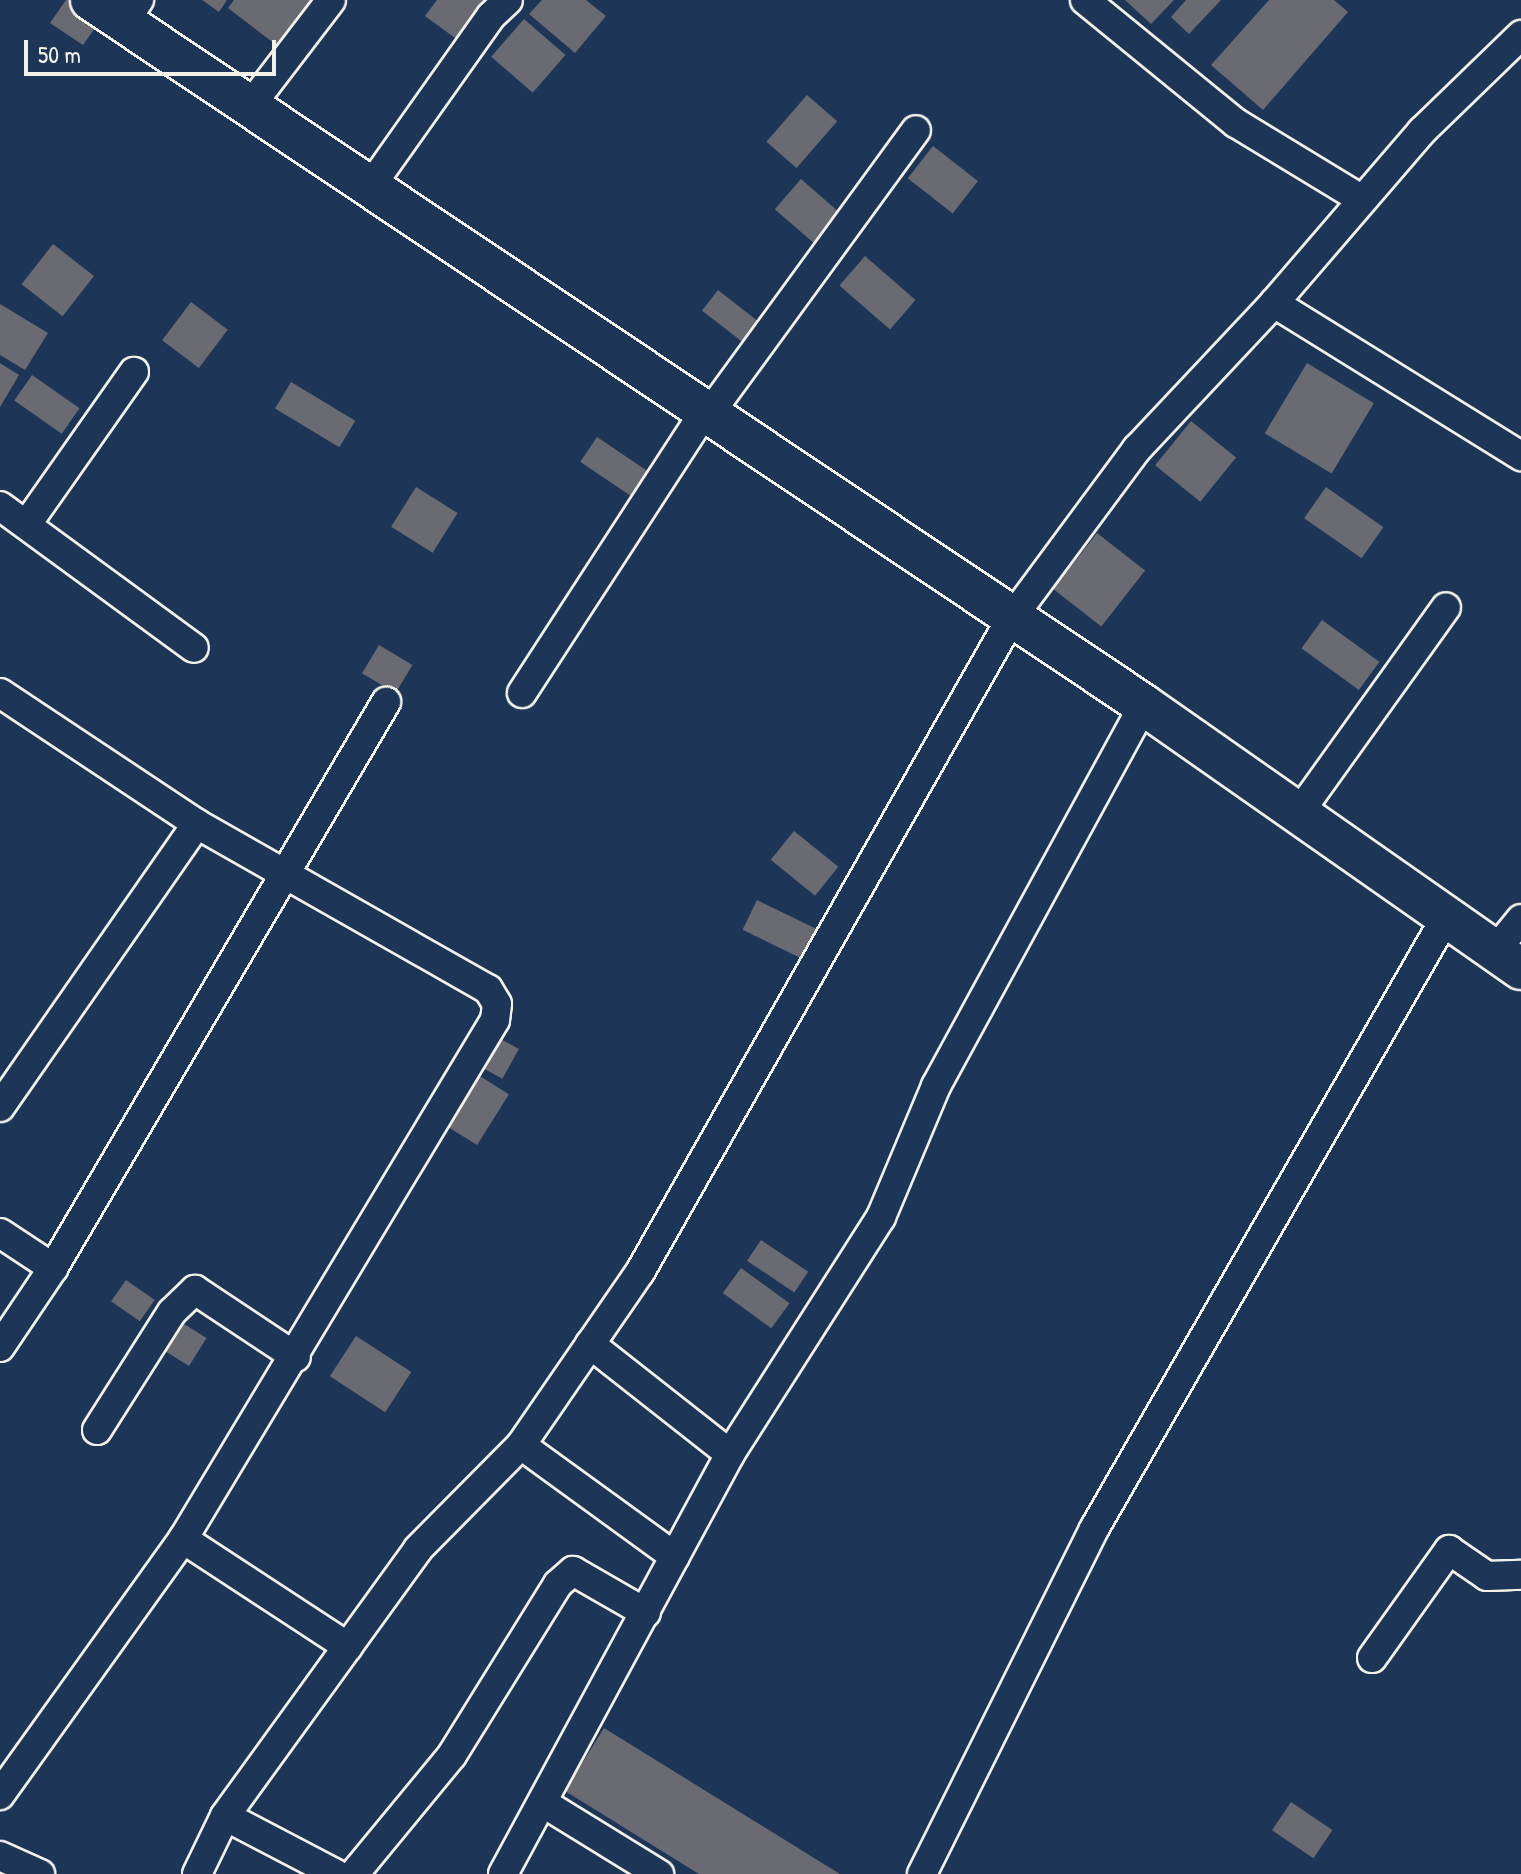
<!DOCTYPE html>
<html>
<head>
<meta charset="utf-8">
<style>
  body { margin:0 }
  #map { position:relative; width:1521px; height:1874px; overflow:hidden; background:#1d3557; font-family:"Patrick Hand",sans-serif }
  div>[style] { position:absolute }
  .building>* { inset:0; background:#696a72; transform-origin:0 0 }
  .roads { filter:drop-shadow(2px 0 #f4f1e8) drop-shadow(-2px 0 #f4f1e8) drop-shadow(0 2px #f4f1e8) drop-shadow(0 -2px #f4f1e8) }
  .minor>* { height:28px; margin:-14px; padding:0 14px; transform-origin:14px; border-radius:14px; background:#1d3557 }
  .secondary>* { height:40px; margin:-20px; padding:0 20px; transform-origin:20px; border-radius:20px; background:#1d3557 }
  span { translate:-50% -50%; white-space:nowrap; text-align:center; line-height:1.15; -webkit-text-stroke:6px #1d3557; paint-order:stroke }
  .scale { position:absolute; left:24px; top:40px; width:252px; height:36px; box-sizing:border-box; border:4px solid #f4f1e8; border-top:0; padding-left:10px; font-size:24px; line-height:28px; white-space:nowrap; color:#f4f1e8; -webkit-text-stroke:6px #1d3557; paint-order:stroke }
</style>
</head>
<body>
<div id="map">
  <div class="building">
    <div style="clip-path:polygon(66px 0,76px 0,102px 18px,83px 45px,50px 23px)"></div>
    <div style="clip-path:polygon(202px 0,227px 0,219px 12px)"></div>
    <div style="clip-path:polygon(234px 0,316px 0,279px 47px,228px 8px)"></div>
    <div style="clip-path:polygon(437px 0,489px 0,466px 46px,425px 16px)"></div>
    <div style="clip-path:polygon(542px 0,586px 0,606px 16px,575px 53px,529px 14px)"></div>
    <div style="clip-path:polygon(1125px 0,1174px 0,1151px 24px)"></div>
    <div style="clip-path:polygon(1186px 0,1221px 0,1189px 34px,1171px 17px)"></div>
    <div style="clip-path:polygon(1269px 0,1334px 0,1348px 12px,1263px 110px,1211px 65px)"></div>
    <div style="left:524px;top:19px;width:55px;height:50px;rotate:41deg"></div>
    <div style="left:807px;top:95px;width:40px;height:62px;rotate:41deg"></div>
    <div style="left:933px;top:146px;width:57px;height:41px;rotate:38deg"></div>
    <div style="left:801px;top:179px;width:57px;height:40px;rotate:41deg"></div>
    <div style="left:53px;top:244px;width:52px;height:51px;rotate:38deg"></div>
    <div style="left:865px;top:256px;width:67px;height:39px;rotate:41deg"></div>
    <div style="left:718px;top:290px;width:61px;height:26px;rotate:38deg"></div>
    <div style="left:191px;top:302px;width:46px;height:48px;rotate:37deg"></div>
    <div style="clip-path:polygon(0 304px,48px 333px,25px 370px,0 355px)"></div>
    <div style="clip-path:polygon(0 363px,19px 375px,0 407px)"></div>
    <div style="left:1307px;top:363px;width:78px;height:82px;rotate:31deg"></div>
    <div style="left:32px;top:375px;width:58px;height:31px;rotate:35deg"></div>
    <div style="left:291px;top:382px;width:75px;height:31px;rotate:31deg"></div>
    <div style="left:1191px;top:421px;width:58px;height:57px;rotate:39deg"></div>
    <div style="left:597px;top:437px;width:63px;height:30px;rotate:34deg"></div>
    <div style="left:416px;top:487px;width:49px;height:47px;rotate:32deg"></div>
    <div style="left:1326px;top:487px;width:70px;height:38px;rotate:35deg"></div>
    <div style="left:1097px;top:533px;width:61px;height:71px;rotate:38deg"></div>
    <div style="left:1322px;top:620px;width:71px;height:35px;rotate:36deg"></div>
    <div style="left:379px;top:645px;width:39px;height:33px;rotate:31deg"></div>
    <div style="left:794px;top:831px;width:57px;height:37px;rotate:39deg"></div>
    <div style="left:757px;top:900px;width:68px;height:33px;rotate:26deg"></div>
    <div style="left:497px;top:1037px;width:25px;height:34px;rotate:29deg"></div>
    <div style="left:475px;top:1073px;width:40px;height:60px;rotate:32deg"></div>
    <div style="left:761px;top:1240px;width:57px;height:25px;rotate:34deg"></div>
    <div style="left:741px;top:1268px;width:60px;height:31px;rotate:36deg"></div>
    <div style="left:126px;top:1280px;width:35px;height:26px;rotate:35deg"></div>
    <div style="left:176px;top:1319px;width:36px;height:33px;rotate:32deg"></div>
    <div style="left:356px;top:1336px;width:66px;height:48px;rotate:33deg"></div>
    <div style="clip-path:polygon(604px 1728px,840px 1874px,699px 1874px,565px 1791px)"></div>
    <div style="left:1291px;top:1802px;width:50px;height:34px;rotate:34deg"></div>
  </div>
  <div class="roads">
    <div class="minor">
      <div style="left:1085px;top:0;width:195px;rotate:39.2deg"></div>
      <div style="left:1236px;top:123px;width:146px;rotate:31.3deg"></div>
      <div style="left:124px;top:22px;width:27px;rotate:-56deg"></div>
      <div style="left:250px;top:106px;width:133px;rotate:-52.6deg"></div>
      <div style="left:370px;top:187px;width:209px;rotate:-54.7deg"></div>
      <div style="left:491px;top:16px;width:23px;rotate:-43deg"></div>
      <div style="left:1274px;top:303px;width:291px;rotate:31.8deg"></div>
      <div style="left:709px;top:414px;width:351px;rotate:-53.9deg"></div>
      <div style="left:0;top:506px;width:240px;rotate:36.2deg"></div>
      <div style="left:27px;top:524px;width:186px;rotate:-54.9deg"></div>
      <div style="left:0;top:693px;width:237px;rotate:33.6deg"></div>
      <div style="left:197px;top:824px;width:335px;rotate:29.6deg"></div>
      <div style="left:488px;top:989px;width:17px;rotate:59deg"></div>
      <div style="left:497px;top:1004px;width:16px;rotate:97deg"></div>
      <div style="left:495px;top:1020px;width:606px;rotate:121.01deg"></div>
      <div style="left:183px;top:1539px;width:315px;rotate:125.6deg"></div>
      <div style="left:522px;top:693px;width:336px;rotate:-57deg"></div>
      <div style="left:1298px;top:814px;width:254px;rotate:-54.4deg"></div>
      <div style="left:1495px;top:951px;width:41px;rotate:-50.9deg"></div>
      <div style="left:0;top:1107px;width:345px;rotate:-55.2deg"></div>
      <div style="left:0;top:1233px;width:64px;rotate:33.4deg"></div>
      <div style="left:590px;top:1344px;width:178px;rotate:38.2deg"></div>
      <div style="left:0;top:1347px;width:95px;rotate:-56.1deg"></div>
      <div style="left:53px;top:1268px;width:657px;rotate:-59.53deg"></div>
      <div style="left:97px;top:1430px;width:140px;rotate:-57.6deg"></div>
      <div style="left:172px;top:1312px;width:32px;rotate:-44deg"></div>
      <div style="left:195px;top:1290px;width:121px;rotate:33.6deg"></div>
      <div style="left:521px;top:1445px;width:190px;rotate:36deg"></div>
      <div style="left:183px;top:1539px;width:197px;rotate:33.2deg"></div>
      <div style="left:1372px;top:1658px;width:133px;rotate:-54.5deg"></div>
      <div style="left:1449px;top:1550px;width:46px;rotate:34.4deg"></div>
      <div style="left:1487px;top:1576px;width:34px;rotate:-2deg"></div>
      <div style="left:545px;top:1804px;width:134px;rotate:31.6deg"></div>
      <div style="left:225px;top:1816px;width:125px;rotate:27.6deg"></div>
      <div style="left:0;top:1856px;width:44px;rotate:24.2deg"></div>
      <div style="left:197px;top:1874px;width:64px;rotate:-64.2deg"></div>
      <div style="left:225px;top:1816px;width:329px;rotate:-54.1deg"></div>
      <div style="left:418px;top:1549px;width:146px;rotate:-45.3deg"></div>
      <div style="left:521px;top:1445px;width:210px;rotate:-55.5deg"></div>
      <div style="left:640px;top:1272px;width:751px;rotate:-60.4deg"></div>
      <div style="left:1011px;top:619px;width:212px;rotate:-53.5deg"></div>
      <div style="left:1137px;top:449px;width:200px;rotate:-46.8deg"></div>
      <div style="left:1274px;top:303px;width:227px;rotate:-49.3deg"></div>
      <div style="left:1422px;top:131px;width:138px;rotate:-44.1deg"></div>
      <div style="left:354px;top:1874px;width:154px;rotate:-50.5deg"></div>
      <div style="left:452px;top:1755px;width:201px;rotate:-58.2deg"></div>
      <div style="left:558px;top:1584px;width:20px;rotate:-41deg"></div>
      <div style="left:573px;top:1571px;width:84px;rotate:29.9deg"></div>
      <div style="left:503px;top:1874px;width:477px;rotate:-61.6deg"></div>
      <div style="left:730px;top:1454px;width:281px;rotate:-57.5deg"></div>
      <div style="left:881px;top:1217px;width:142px;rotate:-67.2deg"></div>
      <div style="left:936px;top:1086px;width:434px;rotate:-61.4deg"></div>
      <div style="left:922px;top:1874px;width:385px;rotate:-63.5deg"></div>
      <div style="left:1094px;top:1529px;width:704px;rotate:-60.08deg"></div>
    </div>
    <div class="secondary">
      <div style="left:91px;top:0;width:1267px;rotate:33.8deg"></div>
      <div style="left:1144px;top:705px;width:460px;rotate:35deg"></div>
    </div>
  </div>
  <div class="scale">50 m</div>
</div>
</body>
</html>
